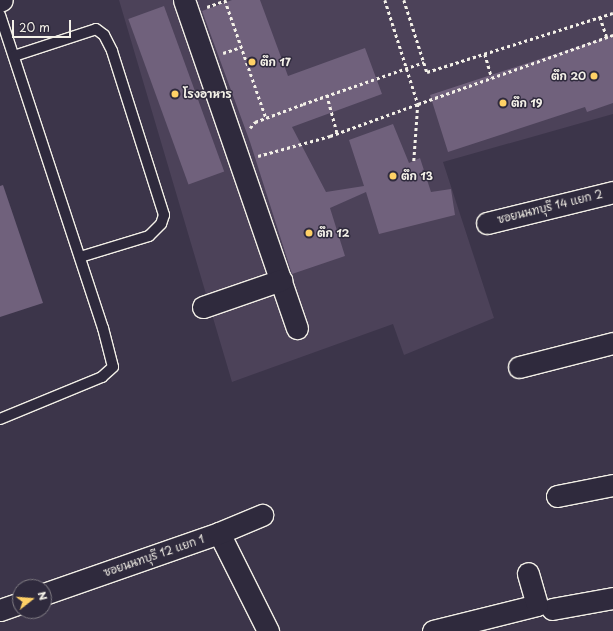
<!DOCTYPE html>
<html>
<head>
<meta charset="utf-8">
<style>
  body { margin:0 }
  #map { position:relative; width:613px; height:631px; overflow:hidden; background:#3c354a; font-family:"Playpen Sans","Playpen Sans Thai",sans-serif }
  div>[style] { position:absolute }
  .built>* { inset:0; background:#4c4259 }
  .building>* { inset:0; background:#70617c; transform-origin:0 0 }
  .path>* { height:2.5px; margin-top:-1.25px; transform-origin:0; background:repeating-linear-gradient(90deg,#f4f1e8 0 3px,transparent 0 6px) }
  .roads { filter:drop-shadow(1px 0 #f4f1e8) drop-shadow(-1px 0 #f4f1e8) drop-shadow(0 1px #f4f1e8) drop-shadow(0 -1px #f4f1e8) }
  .lane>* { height:10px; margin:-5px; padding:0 5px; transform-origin:5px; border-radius:5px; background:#2f2a3d }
  .street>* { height:21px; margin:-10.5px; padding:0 10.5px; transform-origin:10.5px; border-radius:10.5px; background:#2f2a3d }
  .secondary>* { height:22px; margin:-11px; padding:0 11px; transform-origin:11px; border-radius:11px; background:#2f2a3d }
  .dots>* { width:11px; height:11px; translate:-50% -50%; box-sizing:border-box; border:2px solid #2f2a3d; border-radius:50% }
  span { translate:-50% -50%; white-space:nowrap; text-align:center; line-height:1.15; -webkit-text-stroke:3px #2f2a3d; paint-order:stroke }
  .poi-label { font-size:11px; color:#f4f1e8; font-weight:700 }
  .left { translate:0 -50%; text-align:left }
  .right { translate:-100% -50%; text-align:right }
  .street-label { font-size:11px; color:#f4f1e8 }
  .north { position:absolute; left:12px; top:579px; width:40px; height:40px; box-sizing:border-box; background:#2f2a3d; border:1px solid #7e7a81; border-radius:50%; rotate:73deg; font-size:11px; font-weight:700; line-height:16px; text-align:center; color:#f4f1e8 }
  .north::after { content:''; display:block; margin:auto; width:14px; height:18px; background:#ffd166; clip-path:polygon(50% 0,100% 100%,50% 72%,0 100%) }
  .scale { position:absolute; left:12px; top:20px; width:59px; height:18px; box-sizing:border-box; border:2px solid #f4f1e8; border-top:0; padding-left:5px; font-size:12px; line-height:14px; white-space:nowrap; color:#f4f1e8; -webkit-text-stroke:3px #2f2a3d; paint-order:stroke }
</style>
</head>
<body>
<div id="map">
  <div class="built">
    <div style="clip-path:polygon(119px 0,613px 0,613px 114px,443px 162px,494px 318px,404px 355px,393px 324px,232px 382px)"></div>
  </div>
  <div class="building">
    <div style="clip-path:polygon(232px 0,260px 0,288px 76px,365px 48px,382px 94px,292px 127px,326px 192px,364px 186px,349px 140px,393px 124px,409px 163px,420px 158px,431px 192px,451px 189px,455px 215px,379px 234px,366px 192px,330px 208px,345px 256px,292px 274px,250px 142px,202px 11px)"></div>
    <div style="left:164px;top:6px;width:176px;height:38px;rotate:70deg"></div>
    <div style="clip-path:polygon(613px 35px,613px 103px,587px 112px,585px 107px,448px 152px,430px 95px)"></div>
    <div style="clip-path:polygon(3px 185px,43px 303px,0 317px,0 186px)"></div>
  </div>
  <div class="path">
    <div style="left:225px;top:0;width:125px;rotate:70.8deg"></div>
    <div style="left:385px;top:0;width:109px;rotate:72.4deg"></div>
    <div style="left:418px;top:104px;width:207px;rotate:-19.5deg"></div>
    <div style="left:404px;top:0;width:76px;rotate:72.3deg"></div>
    <div style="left:427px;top:72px;width:195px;rotate:-17.6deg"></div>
    <div style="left:207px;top:7px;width:20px;rotate:-20deg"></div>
    <div style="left:600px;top:17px;width:21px;rotate:71deg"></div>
    <div style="left:223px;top:53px;width:19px;rotate:-18deg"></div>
    <div style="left:485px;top:54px;width:25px;rotate:74deg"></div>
    <div style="left:327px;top:95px;width:39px;rotate:75deg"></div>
    <div style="left:250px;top:128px;width:8px;rotate:-50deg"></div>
    <div style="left:255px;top:122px;width:51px;rotate:-20.6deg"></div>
    <div style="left:303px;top:104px;width:128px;rotate:-19.1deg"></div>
    <div style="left:258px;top:156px;width:75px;rotate:-15.5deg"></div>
    <div style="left:330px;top:136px;width:94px;rotate:-20deg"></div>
    <div style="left:418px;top:104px;width:57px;rotate:94deg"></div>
  </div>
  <div class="roads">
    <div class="lane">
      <div style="left:0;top:15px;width:330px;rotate:71.8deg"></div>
      <div style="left:103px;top:328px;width:40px;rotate:75.6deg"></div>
      <div style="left:113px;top:367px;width:15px;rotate:138deg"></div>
      <div style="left:102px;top:377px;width:110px;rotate:157.6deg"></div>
      <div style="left:14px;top:56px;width:86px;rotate:-18.2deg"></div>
      <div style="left:96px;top:29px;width:10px;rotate:37deg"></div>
      <div style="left:104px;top:35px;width:18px;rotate:63deg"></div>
      <div style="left:112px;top:51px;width:172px;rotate:72.4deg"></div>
      <div style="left:164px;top:215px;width:9px;rotate:108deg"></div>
      <div style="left:161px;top:224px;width:17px;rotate:135deg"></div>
      <div style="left:149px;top:236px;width:72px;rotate:163.1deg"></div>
    </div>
    <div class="street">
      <div style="left:184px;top:0;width:347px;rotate:71deg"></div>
      <div style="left:487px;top:223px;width:130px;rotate:-13.8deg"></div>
      <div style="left:203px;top:307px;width:83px;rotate:-19.1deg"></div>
      <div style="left:519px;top:367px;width:97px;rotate:-14.3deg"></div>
      <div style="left:557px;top:496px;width:57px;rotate:-11.1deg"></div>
      <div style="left:219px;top:533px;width:110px;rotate:63.4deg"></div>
      <div style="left:44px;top:594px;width:185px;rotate:-19.2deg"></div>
      <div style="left:219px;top:533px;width:47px;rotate:-22.7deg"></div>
      <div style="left:552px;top:609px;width:62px;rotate:-10.2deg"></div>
      <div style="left:0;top:610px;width:21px;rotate:-19deg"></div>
      <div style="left:433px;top:631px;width:107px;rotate:-14deg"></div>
      <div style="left:537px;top:605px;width:33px;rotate:-106deg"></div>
    </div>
    <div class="secondary">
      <div style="left:0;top:1px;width:2px;rotate:-27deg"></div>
    </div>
  </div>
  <div class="dots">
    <div style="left:252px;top:62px;background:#ffd166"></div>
    <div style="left:594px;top:76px;background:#ffd166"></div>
    <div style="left:175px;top:94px;background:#ffd166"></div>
    <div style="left:503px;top:103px;background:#ffd166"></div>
    <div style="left:393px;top:176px;background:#ffd166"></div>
    <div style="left:309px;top:233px;background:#ffd166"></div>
  </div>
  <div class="poi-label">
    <span class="left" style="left:260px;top:62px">ตึก 17</span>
    <span class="right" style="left:586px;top:76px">ตึก 20</span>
    <span class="left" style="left:183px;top:94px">โรงอาหาร</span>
    <span class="left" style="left:511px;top:103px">ตึก 19</span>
    <span class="left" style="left:401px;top:176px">ตึก 13</span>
    <span class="left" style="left:317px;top:233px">ตึก 12</span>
  </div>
  <div class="street-label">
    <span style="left:550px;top:207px;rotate:-14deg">ซอยนนทบุรี 14 แยก 2</span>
    <span style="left:154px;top:556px;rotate:-19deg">ซอยนนทบุรี 12 แยก 1</span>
  </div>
  <div class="north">N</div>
  <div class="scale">20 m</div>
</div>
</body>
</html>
